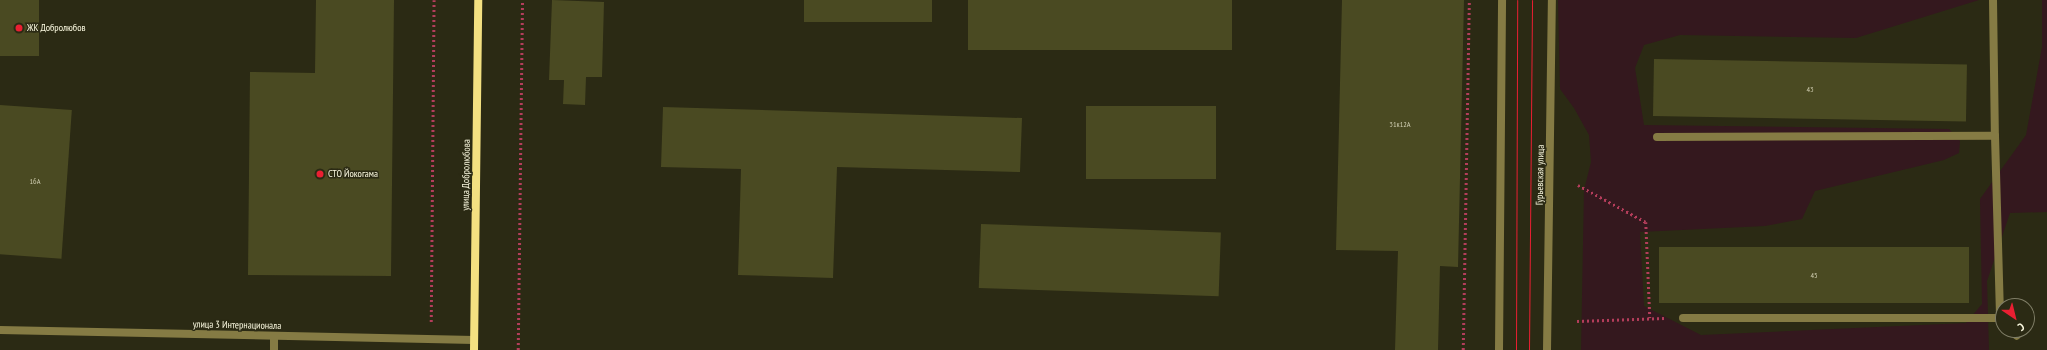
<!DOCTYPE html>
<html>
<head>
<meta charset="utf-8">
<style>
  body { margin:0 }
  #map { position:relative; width:2047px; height:350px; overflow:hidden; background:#2b2a14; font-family:"PT Sans Narrow",sans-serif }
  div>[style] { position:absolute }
  .green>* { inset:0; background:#34181e }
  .building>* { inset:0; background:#4a4a22; transform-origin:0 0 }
  .path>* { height:2.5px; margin-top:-1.25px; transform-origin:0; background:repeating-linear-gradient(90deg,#b43d5b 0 2px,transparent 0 5px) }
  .service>* { height:8px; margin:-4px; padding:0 4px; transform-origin:4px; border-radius:4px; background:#857b44 }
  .minor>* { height:8px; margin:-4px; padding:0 4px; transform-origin:4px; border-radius:4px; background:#857b44 }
  .tertiary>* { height:8px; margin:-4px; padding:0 4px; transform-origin:4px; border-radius:4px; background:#857b44 }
  .secondary>* { height:8px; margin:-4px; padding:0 4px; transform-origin:4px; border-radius:4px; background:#f3e081 }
  .tram>* { height:1px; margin:-0.5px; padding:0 0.5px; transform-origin:0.5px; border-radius:0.5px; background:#ea1f32 }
  .dots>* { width:11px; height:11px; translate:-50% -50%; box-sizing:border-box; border:2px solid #2b2a14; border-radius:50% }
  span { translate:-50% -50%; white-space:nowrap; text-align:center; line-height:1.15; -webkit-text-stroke:3px #2b2a14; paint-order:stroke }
  .number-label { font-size:8px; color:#d0ceb1 }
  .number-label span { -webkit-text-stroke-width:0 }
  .poi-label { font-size:10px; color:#fcfae1 }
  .left { translate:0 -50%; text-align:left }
  .street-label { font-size:10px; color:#fcfae1 }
  .north { position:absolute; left:1995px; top:298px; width:40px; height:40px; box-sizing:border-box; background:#2b2a14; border:1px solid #7f7d66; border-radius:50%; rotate:145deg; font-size:11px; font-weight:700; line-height:16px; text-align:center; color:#fcfae1 }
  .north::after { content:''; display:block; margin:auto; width:14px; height:18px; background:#ea1f32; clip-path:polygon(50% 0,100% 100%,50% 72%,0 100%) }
</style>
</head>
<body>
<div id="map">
  <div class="green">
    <div style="clip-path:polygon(1558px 0,1979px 0,1856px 38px,1680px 35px,1644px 45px,1635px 68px,1644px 125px,1949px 129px,1960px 141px,1959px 153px,1944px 160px,1815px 191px,1802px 219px,1765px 226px,1640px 232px,1644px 306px,1701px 335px,1966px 323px,1982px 304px,1980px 199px,2026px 135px,2042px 47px,2042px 0,2047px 0,2047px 212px,2010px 213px,1987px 281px,1989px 350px,1581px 350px,1584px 190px,1591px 162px,1589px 135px,1574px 108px,1560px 89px)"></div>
  </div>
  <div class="building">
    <div style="left:0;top:0;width:39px;height:56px"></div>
    <div style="clip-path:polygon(316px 0,394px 0,391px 276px,248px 275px,250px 72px,315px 73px)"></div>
    <div style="clip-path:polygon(552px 0,604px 2px,602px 77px,586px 77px,585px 105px,563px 104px,564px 80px,549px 80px)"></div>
    <div style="left:804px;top:0;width:128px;height:22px"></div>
    <div style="left:968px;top:0;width:264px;height:50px"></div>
    <div style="clip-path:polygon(1342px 0,1464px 0,1458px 267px,1440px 266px,1438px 350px,1395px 350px,1398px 251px,1336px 250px)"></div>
    <div style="left:1654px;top:59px;width:313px;height:57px;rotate:1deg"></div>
    <div style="left:0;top:105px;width:72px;height:149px;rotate:4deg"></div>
    <div style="left:1086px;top:106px;width:130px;height:73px"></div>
    <div style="clip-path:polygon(663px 107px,1022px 118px,1020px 172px,837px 167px,833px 278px,738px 275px,741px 169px,661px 167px)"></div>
    <div style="left:981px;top:224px;width:240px;height:64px;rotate:2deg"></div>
    <div style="left:1659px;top:247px;width:310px;height:56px"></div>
  </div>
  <div class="path">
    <div style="left:1578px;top:185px;width:77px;rotate:28.6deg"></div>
    <div style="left:1646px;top:222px;width:96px;rotate:87.6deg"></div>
    <div style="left:1577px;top:321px;width:88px;rotate:-2deg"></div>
    <div style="left:431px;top:322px;width:322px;rotate:-89.5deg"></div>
    <div style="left:518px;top:350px;width:350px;rotate:-89.3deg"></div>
    <div style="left:1463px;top:350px;width:350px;rotate:-89deg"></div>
  </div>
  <div class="service">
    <div style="left:1993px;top:0;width:136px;rotate:89.2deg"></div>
    <div style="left:1995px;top:136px;width:182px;rotate:88.4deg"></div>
    <div style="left:2000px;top:318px;width:4px;rotate:45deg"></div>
    <div style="left:1657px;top:137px;width:338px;rotate:-0.2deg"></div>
    <div style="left:1683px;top:318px;width:317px"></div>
    <div style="left:2011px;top:330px;width:8px;rotate:45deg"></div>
    <div style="left:274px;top:336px;width:14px;rotate:90deg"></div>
  </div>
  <div class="minor">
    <div style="left:0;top:330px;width:474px;rotate:1.2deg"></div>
  </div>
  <div class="tertiary">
    <div style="left:1499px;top:350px;width:350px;rotate:-89.5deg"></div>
    <div style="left:1547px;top:350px;width:350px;rotate:-89.2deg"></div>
  </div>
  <div class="secondary">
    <div style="left:474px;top:350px;width:350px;rotate:-89.3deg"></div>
  </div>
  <div class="tram">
    <div style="left:1516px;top:350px;width:350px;rotate:-89.8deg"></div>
    <div style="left:1529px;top:350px;width:350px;rotate:-89.5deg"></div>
  </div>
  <div class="dots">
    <div style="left:19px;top:28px;background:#ea1f32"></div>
    <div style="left:320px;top:174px;background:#ea1f32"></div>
  </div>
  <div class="number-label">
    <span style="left:1810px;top:90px">43</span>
    <span style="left:1400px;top:125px">31к12А</span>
    <span style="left:35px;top:182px">16А</span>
    <span style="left:1814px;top:276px">45</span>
  </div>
  <div class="poi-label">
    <span class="left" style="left:27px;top:28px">ЖК Добролюбов</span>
    <span class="left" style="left:328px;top:174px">СТО Йокогама</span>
  </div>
  <div class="street-label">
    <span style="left:466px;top:175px;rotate:-89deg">улица Добролюбова</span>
    <span style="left:1540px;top:175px;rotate:-89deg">Гурьевская улица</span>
    <span style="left:237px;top:325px;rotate:1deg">улица 3 Интернационала</span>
  </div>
  <div class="north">С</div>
</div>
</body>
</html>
